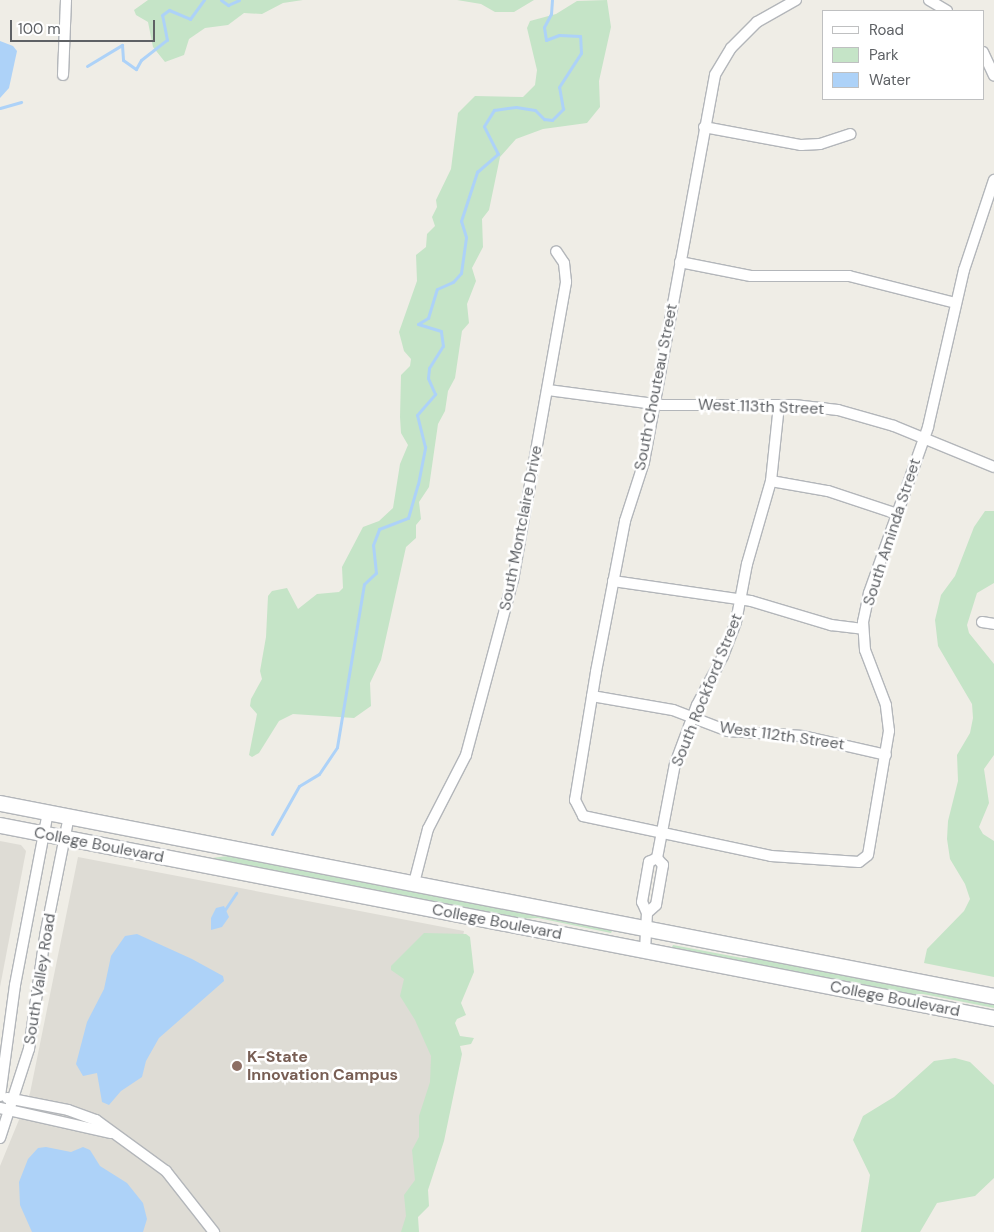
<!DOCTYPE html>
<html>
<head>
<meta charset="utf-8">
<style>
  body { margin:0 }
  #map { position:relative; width:994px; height:1232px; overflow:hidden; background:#efede6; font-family:"DM Sans",sans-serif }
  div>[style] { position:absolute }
  .education>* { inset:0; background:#dedcd5 }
  .green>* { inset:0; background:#c5e4c7 }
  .water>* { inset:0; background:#add2f8 }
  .stream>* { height:3px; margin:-1.5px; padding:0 1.5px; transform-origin:1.5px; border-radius:1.5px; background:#add2f8 }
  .roads { filter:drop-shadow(1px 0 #b3b6ba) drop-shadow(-1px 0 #b3b6ba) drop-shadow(0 1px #b3b6ba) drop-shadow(0 -1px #b3b6ba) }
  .minor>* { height:10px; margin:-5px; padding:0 5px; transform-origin:5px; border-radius:5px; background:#fff }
  .secondary>* { height:15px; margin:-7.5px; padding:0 7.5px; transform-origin:7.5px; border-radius:7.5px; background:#fff }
  .dots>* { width:14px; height:14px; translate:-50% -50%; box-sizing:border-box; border:2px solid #fff; border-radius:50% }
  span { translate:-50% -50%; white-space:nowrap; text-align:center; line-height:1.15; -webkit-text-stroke:5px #fff; paint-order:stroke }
  .street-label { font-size:16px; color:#5e6165 }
  .education-label { font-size:16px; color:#785e54; font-weight:700 }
  .left { translate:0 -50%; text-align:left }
  .legend { position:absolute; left:822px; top:10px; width:162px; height:90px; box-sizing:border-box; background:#fff; border:1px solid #bfc0c1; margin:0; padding:6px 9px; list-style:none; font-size:15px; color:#5e6165 }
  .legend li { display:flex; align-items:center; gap:10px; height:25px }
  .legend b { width:25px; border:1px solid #bfc0c1 }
  .scale { position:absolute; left:10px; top:20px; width:145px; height:22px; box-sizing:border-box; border:2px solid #5e6165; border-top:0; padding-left:6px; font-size:15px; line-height:18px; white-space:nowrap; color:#5e6165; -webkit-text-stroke:4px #fff; paint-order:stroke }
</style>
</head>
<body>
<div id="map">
  <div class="education">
    <div style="clip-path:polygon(0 841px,21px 845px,26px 851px,0 987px)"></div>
    <div style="clip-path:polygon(78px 857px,464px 931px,408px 1232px,0 1232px,0 1166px,30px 1093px)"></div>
  </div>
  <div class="green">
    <div style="clip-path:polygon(148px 0,303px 0,283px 3px,262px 14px,244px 13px,228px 25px,205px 28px,189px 39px,184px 55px,165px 62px,153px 47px,148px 22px,136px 15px,134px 10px)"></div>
    <div style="clip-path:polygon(457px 0,534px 0,514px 12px,495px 12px,481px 4px)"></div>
    <div style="clip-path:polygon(607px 0,611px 27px,599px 81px,600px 107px,587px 123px,543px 129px,516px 139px,500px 157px,489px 210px,482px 219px,483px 247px,472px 268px,476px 281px,467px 304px,469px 323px,462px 331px,455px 378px,448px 391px,445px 411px,438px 424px,429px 487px,419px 502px,421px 519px,416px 525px,416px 538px,406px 547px,381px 660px,370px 683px,371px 706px,354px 718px,293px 714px,279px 721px,259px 753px,252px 757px,249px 755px,257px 714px,250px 706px,251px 699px,262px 679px,260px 671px,266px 637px,268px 596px,272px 591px,287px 588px,298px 609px,317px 594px,339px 592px,343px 588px,342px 567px,363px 527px,379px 521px,393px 508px,400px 464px,408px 445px,401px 433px,400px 417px,401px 375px,410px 366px,411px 359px,404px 351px,399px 332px,417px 281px,416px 255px,426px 247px,427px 234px,435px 226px,432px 217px,437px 207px,436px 200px,451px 169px,458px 113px,475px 96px,523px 97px,535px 85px,537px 70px,527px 28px,530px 21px,556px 14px,577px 1px)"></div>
    <div style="clip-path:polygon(985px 511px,994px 511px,994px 583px,977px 593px,967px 625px,969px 633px,994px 664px,994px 755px,984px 769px,989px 803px,979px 827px,983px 834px,994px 841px,994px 977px,924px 963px,927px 949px,964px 911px,970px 899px,965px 884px,950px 859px,947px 839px,948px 821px,958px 781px,957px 755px,970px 733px,973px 718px,972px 704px,938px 646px,935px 620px,941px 595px,955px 576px,974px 527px)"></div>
    <div style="clip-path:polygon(236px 855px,613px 929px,611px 933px,538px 918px,511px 919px,211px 861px,212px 858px)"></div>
    <div style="clip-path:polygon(424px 933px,466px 934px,470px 937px,474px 972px,461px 1003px,466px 1015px,457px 1019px,455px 1023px,460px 1036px,474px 1038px,471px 1044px,460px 1046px,462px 1054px,444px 1141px,428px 1190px,429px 1206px,418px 1217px,419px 1232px,401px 1232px,406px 1216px,404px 1195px,415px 1180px,412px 1150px,419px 1137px,419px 1116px,430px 1082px,431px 1056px,415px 1020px,400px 996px,404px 979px,391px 970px,391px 966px)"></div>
    <div style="clip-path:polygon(673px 945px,742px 958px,763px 958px,994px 1002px,994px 1008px,923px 994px,904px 994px,671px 949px)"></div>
    <div style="clip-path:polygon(955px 1058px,970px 1062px,994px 1085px,994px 1178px,975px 1196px,937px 1203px,920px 1232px,861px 1232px,870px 1175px,853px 1140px,863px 1116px,894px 1097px,934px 1061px)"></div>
  </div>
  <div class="water">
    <div style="clip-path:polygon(0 41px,13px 46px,17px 51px,9px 88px,0 98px)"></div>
    <div style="clip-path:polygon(224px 906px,229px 917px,222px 927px,211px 930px,211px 918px,216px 908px)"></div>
    <div style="clip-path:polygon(137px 934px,192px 959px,223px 976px,224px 981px,159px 1038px,146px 1061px,142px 1077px,121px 1091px,109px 1105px,102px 1102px,97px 1073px,83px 1076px,76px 1064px,87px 1022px,104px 989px,111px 956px,125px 936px)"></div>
    <div style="clip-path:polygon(46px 1147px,71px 1152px,83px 1147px,90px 1150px,100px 1166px,127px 1183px,143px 1203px,147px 1219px,143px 1232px,32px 1232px,20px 1205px,19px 1182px,28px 1159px,38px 1148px)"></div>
  </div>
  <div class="stream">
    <div style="left:221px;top:0;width:9px;rotate:36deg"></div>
    <div style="left:228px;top:5px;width:12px;rotate:-24deg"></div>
    <div style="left:87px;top:66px;width:41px;rotate:-31deg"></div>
    <div style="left:122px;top:45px;width:15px;rotate:86deg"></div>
    <div style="left:123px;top:60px;width:16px;rotate:35deg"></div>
    <div style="left:136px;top:69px;width:10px;rotate:-61deg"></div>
    <div style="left:141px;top:60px;width:33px;rotate:-38deg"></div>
    <div style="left:167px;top:40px;width:25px;rotate:-101deg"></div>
    <div style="left:162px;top:15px;width:9px;rotate:-36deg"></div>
    <div style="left:169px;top:10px;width:23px;rotate:23deg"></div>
    <div style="left:190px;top:19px;width:24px;rotate:-54deg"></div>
    <div style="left:0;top:108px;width:22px;rotate:-16deg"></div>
    <div style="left:272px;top:834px;width:55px;rotate:-60.6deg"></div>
    <div style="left:299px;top:786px;width:23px;rotate:-31deg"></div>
    <div style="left:319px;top:774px;width:32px;rotate:-56deg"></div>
    <div style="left:337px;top:747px;width:165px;rotate:-80.6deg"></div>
    <div style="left:364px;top:584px;width:16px;rotate:-43deg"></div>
    <div style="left:376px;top:573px;width:28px;rotate:-96deg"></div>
    <div style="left:373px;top:545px;width:17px;rotate:-69deg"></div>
    <div style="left:379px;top:529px;width:31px;rotate:-21deg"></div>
    <div style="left:408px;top:518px;width:35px;rotate:-74deg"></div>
    <div style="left:418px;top:484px;width:38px;rotate:-79deg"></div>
    <div style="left:425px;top:447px;width:33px;rotate:-104deg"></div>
    <div style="left:417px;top:415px;width:28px;rotate:-49deg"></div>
    <div style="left:435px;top:394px;width:17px;rotate:-114deg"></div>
    <div style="left:428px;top:378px;width:10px;rotate:-84deg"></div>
    <div style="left:429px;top:368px;width:26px;rotate:-58deg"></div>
    <div style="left:443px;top:346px;width:15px;rotate:-98deg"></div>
    <div style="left:441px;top:331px;width:24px;rotate:-163deg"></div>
    <div style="left:418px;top:324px;width:12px;rotate:-31deg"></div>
    <div style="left:428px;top:318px;width:30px;rotate:-73deg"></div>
    <div style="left:437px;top:289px;width:17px;rotate:-24deg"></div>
    <div style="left:453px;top:282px;width:12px;rotate:-48deg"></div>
    <div style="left:461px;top:273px;width:36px;rotate:-82deg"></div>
    <div style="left:466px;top:237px;width:17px;rotate:-107deg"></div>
    <div style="left:461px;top:221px;width:52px;rotate:-71.9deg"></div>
    <div style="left:477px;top:172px;width:28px;rotate:-41deg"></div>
    <div style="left:498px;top:154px;width:31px;rotate:-117deg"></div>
    <div style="left:484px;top:126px;width:19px;rotate:-58deg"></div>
    <div style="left:494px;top:110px;width:22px;rotate:-8deg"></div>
    <div style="left:516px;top:107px;width:19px;rotate:9deg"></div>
    <div style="left:535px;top:110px;width:13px;rotate:45deg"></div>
    <div style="left:544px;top:119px;width:8px;rotate:7deg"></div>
    <div style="left:552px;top:120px;width:16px;rotate:-45deg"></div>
    <div style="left:563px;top:109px;width:22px;rotate:-100deg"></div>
    <div style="left:559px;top:87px;width:40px;rotate:-57.1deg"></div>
    <div style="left:581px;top:53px;width:17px;rotate:-93deg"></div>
    <div style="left:580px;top:36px;width:21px;rotate:-177deg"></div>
    <div style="left:559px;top:35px;width:14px;rotate:159deg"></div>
    <div style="left:546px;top:40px;width:13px;rotate:-99deg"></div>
    <div style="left:544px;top:27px;width:15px;rotate:-62deg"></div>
    <div style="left:551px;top:14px;width:14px;rotate:-86deg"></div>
    <div style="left:224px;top:911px;width:22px;rotate:-56deg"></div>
  </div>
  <div class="roads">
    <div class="minor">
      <div style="left:796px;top:0;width:45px;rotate:150.6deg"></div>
      <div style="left:757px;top:22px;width:37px;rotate:135deg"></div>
      <div style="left:731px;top:48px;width:31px;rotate:121deg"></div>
      <div style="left:715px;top:75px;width:393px;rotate:100.4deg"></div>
      <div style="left:644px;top:462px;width:62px;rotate:107.9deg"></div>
      <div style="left:625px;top:521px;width:154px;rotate:100.9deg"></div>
      <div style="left:596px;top:672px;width:130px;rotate:99.3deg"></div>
      <div style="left:575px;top:800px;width:18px;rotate:63deg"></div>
      <div style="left:583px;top:816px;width:192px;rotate:12deg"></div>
      <div style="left:771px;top:856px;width:88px;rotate:3.9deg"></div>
      <div style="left:859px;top:862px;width:11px;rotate:-38deg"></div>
      <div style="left:868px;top:855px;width:126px;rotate:-80.4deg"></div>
      <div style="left:889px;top:731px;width:26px;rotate:-97deg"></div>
      <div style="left:886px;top:705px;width:59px;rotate:-110.9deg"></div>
      <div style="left:865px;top:650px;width:28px;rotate:-94deg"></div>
      <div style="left:863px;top:622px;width:30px;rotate:-78deg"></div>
      <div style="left:869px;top:593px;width:176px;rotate:-70.4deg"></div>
      <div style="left:928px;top:427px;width:161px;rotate:-77.1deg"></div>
      <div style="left:964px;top:270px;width:95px;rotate:-71.6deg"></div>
      <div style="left:929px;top:0;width:21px;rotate:31deg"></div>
      <div style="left:983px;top:52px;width:26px;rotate:65deg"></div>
      <div style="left:63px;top:75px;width:75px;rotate:-87.7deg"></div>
      <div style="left:704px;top:127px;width:99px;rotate:10.5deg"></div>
      <div style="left:801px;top:145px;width:19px;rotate:-3deg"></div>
      <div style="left:820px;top:144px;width:32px;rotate:-18deg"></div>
      <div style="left:680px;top:262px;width:72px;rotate:11.2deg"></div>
      <div style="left:751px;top:276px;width:98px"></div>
      <div style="left:849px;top:276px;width:110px;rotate:14.2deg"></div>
      <div style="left:548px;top:390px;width:115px;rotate:7.5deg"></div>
      <div style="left:662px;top:405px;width:132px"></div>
      <div style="left:794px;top:405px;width:44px;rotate:6.5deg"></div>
      <div style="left:838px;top:410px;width:58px;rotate:15.9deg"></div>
      <div style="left:894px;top:426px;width:108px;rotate:22.3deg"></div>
      <div style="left:771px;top:481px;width:58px;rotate:10deg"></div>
      <div style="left:828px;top:491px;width:73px;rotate:18.4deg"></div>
      <div style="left:613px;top:581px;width:139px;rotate:8.2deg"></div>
      <div style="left:751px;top:601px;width:84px;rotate:16.7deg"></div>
      <div style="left:831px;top:625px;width:32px;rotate:7deg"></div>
      <div style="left:982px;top:622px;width:12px;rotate:9deg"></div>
      <div style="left:592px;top:696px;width:82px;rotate:9.8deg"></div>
      <div style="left:673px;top:710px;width:59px;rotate:20.9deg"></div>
      <div style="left:728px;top:731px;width:75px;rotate:3.8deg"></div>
      <div style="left:803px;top:736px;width:85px;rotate:12.9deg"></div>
      <div style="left:414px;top:883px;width:56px;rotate:-75.5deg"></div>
      <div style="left:428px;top:829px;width:83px;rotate:-62.8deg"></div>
      <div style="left:466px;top:755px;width:181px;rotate:-75deg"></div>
      <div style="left:513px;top:580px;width:303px;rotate:-79.9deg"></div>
      <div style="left:566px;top:282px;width:19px;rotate:-96deg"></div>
      <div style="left:564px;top:263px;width:14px;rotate:-124deg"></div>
      <div style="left:647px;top:913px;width:12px;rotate:-42deg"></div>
      <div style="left:656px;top:905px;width:41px;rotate:-80.1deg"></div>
      <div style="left:663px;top:865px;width:9px;rotate:-131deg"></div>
      <div style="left:645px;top:951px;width:38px;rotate:-87deg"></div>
      <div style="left:647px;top:913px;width:12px;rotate:-114deg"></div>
      <div style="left:642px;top:902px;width:41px;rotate:-80.1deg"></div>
      <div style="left:649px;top:862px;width:9px;rotate:-27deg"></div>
      <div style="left:657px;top:858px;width:96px;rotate:-79.2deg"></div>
      <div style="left:675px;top:764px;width:63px;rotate:-69.6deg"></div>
      <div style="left:697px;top:705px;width:55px;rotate:-62deg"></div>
      <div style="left:723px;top:656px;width:36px;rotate:-69deg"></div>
      <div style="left:736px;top:622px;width:59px;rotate:-79.3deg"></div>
      <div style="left:747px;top:564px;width:86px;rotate:-73.9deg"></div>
      <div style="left:771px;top:481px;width:76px;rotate:-84deg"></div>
      <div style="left:0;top:1096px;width:112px;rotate:-82.3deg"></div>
      <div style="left:15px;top:985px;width:176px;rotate:-79.2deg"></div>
      <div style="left:7px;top:1098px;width:62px;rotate:11.1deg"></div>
      <div style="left:68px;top:1110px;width:30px;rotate:20deg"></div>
      <div style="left:96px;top:1120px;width:87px;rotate:36.1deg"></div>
      <div style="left:166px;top:1171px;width:78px;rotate:51.8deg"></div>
      <div style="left:0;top:1108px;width:114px;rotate:12.7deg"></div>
      <div style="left:0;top:1138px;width:94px;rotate:-72deg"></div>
      <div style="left:29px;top:1049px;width:114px;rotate:-81.9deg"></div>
      <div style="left:45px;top:936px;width:122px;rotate:-78.7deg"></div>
    </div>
    <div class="secondary">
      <div style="left:0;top:803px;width:1013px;rotate:10.99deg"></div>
      <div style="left:0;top:825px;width:1013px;rotate:10.99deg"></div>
    </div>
  </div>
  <div class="dots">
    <div style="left:237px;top:1066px;background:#8d6e63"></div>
  </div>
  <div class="street-label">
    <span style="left:656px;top:387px;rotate:-79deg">South Chouteau Street</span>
    <span style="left:761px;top:407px;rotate:2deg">West 113th Street</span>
    <span style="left:521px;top:528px;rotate:-79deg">South Montclaire Drive</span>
    <span style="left:892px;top:532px;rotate:-72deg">South Aminda Street</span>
    <span style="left:707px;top:690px;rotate:-68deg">South Rockford Street</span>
    <span style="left:782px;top:736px;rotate:8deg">West 112th Street</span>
    <span style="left:99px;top:845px;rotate:11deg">College Boulevard</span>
    <span style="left:497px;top:922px;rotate:11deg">College Boulevard</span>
    <span style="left:40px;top:979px;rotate:-81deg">South Valley Road</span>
    <span style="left:895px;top:999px;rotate:11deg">College Boulevard</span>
  </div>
  <div class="education-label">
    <span class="left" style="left:247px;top:1066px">K-State<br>Innovation Campus</span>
  </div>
  <ul class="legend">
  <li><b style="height:6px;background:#fff"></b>Road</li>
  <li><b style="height:14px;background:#c5e4c7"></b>Park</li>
  <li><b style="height:14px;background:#add2f8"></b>Water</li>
  </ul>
  <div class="scale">100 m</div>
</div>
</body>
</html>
